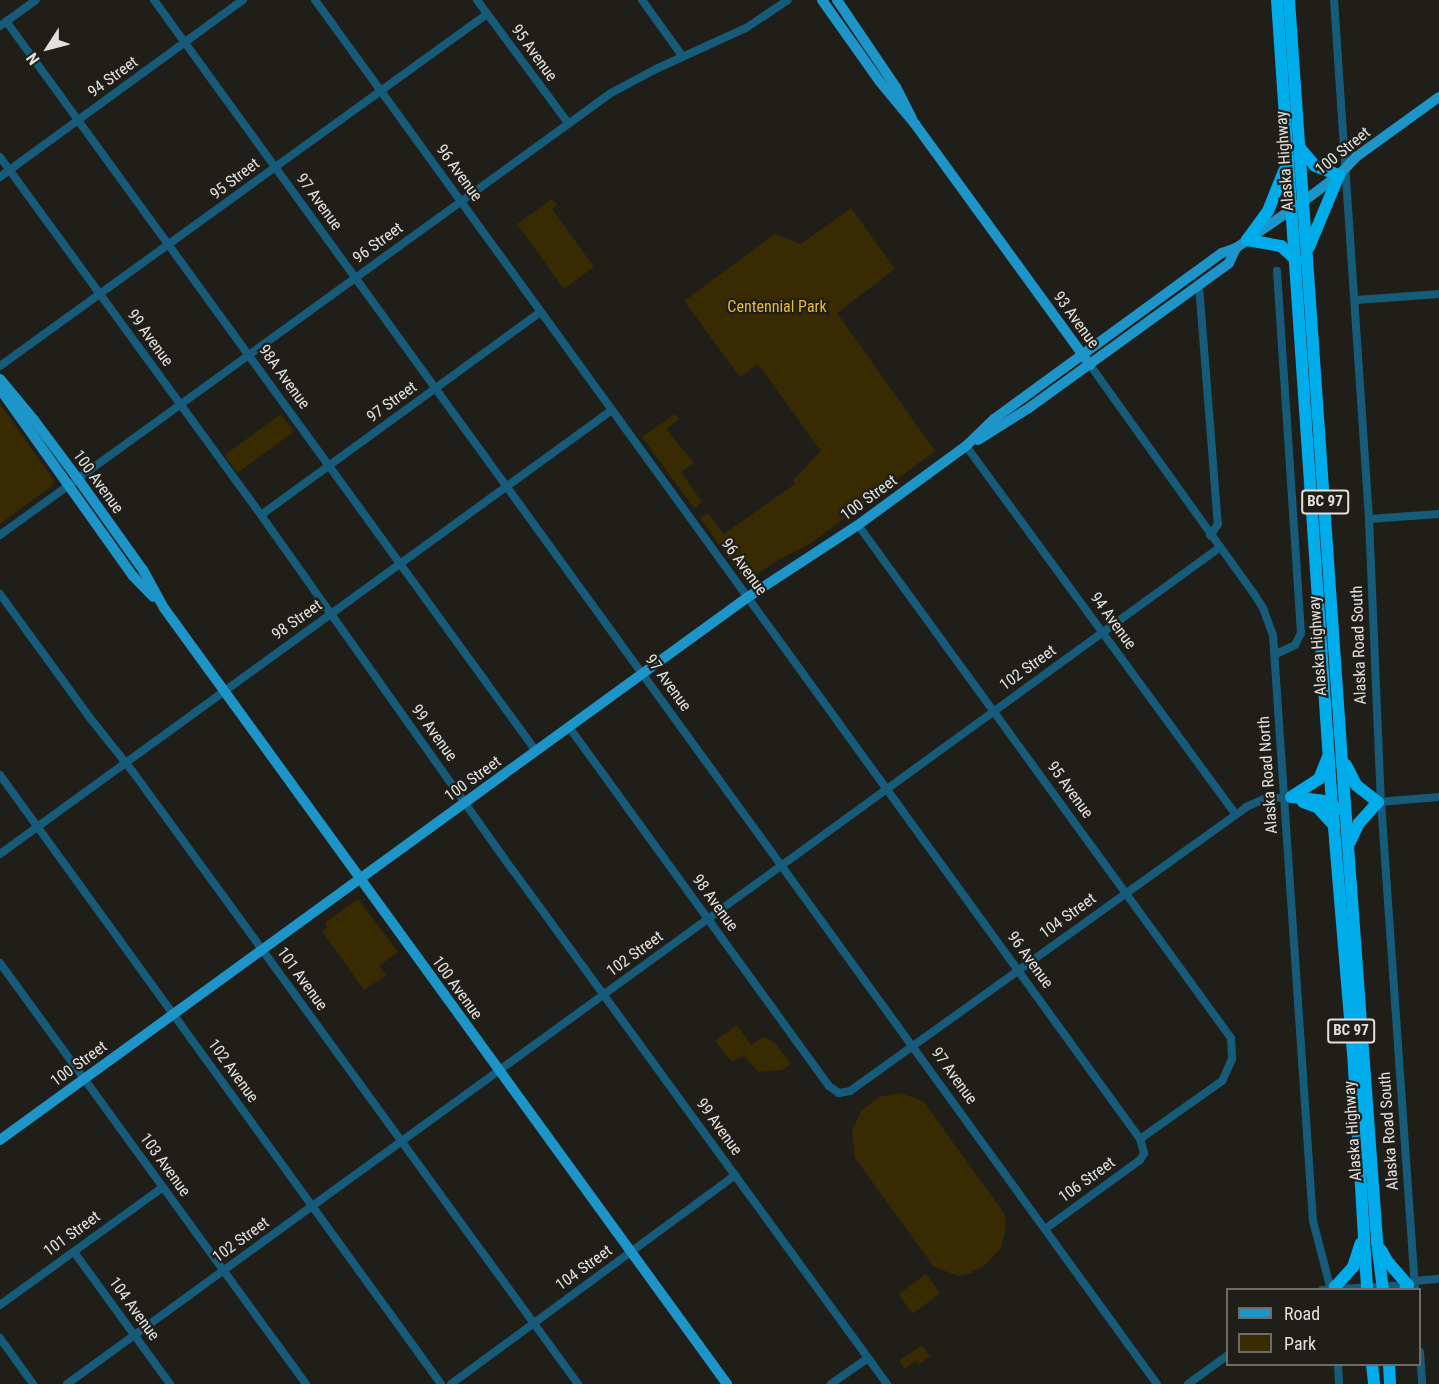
<!DOCTYPE html>
<html>
<head>
<meta charset="utf-8">
<style>
  body { margin:0 }
  #map { position:relative; width:1439px; height:1384px; overflow:hidden; background:#201e19; font-family:"Roboto Condensed",sans-serif }
  div>[style] { position:absolute }
  .green>* { inset:0; background:#382b02; transform-origin:0 0 }
  .minor>* { height:8px; margin:-4px; padding:0 4px; transform-origin:4px; border-radius:4px; background:#175b7a }
  .major>* { height:10px; margin:-5px; padding:0 5px; transform-origin:5px; border-radius:5px; background:#1d95c8 }
  .highway>* { height:12px; margin:-6px; padding:0 6px; transform-origin:6px; border-radius:6px; background:#00acea }
  span { translate:-50% -50%; white-space:nowrap; text-align:center; line-height:1.15; -webkit-text-stroke:4.5px #201e19; paint-order:stroke }
  .shield-label span { padding:2px 4px; background:#201e19; border:2px solid; border-radius:4px; -webkit-text-stroke-width:0 }
  .shield-label { font-size:15px; color:#e2e0dd; font-weight:700 }
  .street-label { font-size:16px; color:#e2e0dd }
  .park-label { font-size:16px; color:#e7bb31 }
  .legend { position:absolute; left:1226px; top:1288px; width:195px; height:78px; box-sizing:border-box; background:#201e19; border:2px solid #6e6c67; margin:0; padding:8px 10px; list-style:none; font-size:18px; color:#e2e0dd }
  .legend li { display:flex; align-items:center; gap:12px; height:30px }
  .legend b { width:30px; border:2px solid #6e6c67 }
  .north { position:absolute; left:18px; top:18px; width:60px; height:60px; -webkit-text-stroke:4px #201e19; paint-order:stroke; rotate:234deg; font-size:16px; font-weight:700; line-height:24px; text-align:center; color:#e2e0dd }
  .north::after { content:''; display:block; margin:auto; width:21px; height:27px; background:#e2e0dd; clip-path:polygon(50% 0,100% 100%,50% 72%,0 100%) }
</style>
</head>
<body>
<div id="map">
  <div class="green">
    <div style="clip-path:polygon(552px 199px,557px 205px,552px 209px,594px 267px,564px 289px,517px 224px)"></div>
    <div style="clip-path:polygon(851px 208px,895px 269px,837px 313px,935px 451px,811px 543px,776px 561px,746px 582px,700px 518px,708px 513px,724px 534px,795px 484px,793px 480px,821px 451px,758px 364px,740px 377px,684px 301px,775px 234px,801px 244px)"></div>
    <div style="clip-path:polygon(0 404px,54px 480px,52px 486px,0 524px)"></div>
    <div style="left:281px;top:414px;width:22px;height:70px;rotate:54deg"></div>
    <div style="clip-path:polygon(675px 414px,679px 419px,666px 429px,694px 463px,681px 472px,702px 502px,694px 508px,642px 437px)"></div>
    <div style="clip-path:polygon(358px 899px,398px 952px,379px 966px,386px 975px,364px 990px,322px 931px,327px 927px,325px 923px)"></div>
    <div style="clip-path:polygon(737px 1025px,751px 1045px,763px 1037px,774px 1042px,791px 1064px,782px 1070px,758px 1072px,744px 1056px,733px 1061px,729px 1059px,715px 1041px)"></div>
    <div style="clip-path:polygon(900px 1093px,923px 1101px,1004px 1213px,1006px 1227px,1001px 1248px,986px 1264px,971px 1273px,958px 1276px,934px 1267px,855px 1158px,852px 1132px,861px 1111px,879px 1097px)"></div>
    <div style="left:926px;top:1274px;width:24px;height:34px;rotate:54deg"></div>
    <div style="clip-path:polygon(922px 1345px,930px 1356px,919px 1365px,915px 1361px,905px 1369px,899px 1361px)"></div>
  </div>
  <div class="minor">
    <div style="left:154px;top:0;width:1709px;rotate:54.07deg"></div>
    <div style="left:315px;top:0;width:1406px;rotate:54.08deg"></div>
    <div style="left:1140px;top:1139px;width:15px;rotate:74deg"></div>
    <div style="left:1144px;top:1153px;width:8px;rotate:120deg"></div>
    <div style="left:1140px;top:1160px;width:117px;rotate:144deg"></div>
    <div style="left:477px;top:0;width:153px;rotate:53.5deg"></div>
    <div style="left:642px;top:0;width:70px;rotate:54.3deg"></div>
    <div style="left:1334px;top:0;width:520px;rotate:86.14deg"></div>
    <div style="left:1369px;top:519px;width:283px;rotate:87.6deg"></div>
    <div style="left:1381px;top:802px;width:489px;rotate:86deg"></div>
    <div style="left:6px;top:21px;width:902px;rotate:54.02deg"></div>
    <div style="left:0;top:26px;width:44px;rotate:-35.8deg"></div>
    <div style="left:0;top:157px;width:443px;rotate:53.9deg"></div>
    <div style="left:261px;top:515px;width:434px;rotate:54.7deg"></div>
    <div style="left:512px;top:869px;width:637px;rotate:53.94deg"></div>
    <div style="left:0;top:177px;width:301px;rotate:-36.1deg"></div>
    <div style="left:1199px;top:285px;width:240px;rotate:85.5deg"></div>
    <div style="left:1218px;top:524px;width:14px;rotate:124deg"></div>
    <div style="left:1356px;top:300px;width:83px;rotate:-4.1deg"></div>
    <div style="left:1090px;top:365px;width:282px;rotate:54.4deg"></div>
    <div style="left:1254px;top:594px;width:17px;rotate:57deg"></div>
    <div style="left:1263px;top:608px;width:29px;rotate:70deg"></div>
    <div style="left:1273px;top:635px;width:587px;rotate:86.1deg"></div>
    <div style="left:1313px;top:1221px;width:71px;rotate:75.4deg"></div>
    <div style="left:0;top:366px;width:601px;rotate:-35.86deg"></div>
    <div style="left:966px;top:446px;width:456px;rotate:53.8deg"></div>
    <div style="left:261px;top:515px;width:345px;rotate:-36deg"></div>
    <div style="left:1369px;top:519px;width:70px;rotate:-4.1deg"></div>
    <div style="left:858px;top:525px;width:634px;rotate:53.98deg"></div>
    <div style="left:1231px;top:1038px;width:21px;rotate:87deg"></div>
    <div style="left:1232px;top:1059px;width:24px;rotate:114deg"></div>
    <div style="left:1222px;top:1081px;width:100px;rotate:144.7deg"></div>
    <div style="left:0;top:535px;width:754px;rotate:-35.88deg"></div>
    <div style="left:611px;top:93px;width:51px;rotate:-28.1deg"></div>
    <div style="left:656px;top:69px;width:99px;rotate:-24.5deg"></div>
    <div style="left:746px;top:28px;width:50px;rotate:-33.7deg"></div>
    <div style="left:0;top:594px;width:153px;rotate:54deg"></div>
    <div style="left:90px;top:718px;width:69px;rotate:51.5deg"></div>
    <div style="left:133px;top:772px;width:757px;rotate:53.98deg"></div>
    <div style="left:1276px;top:654px;width:21px;rotate:-25deg"></div>
    <div style="left:1295px;top:645px;width:13px;rotate:-63deg"></div>
    <div style="left:1301px;top:633px;width:363px;rotate:-93.8deg"></div>
    <div style="left:569px;top:727px;width:443px;rotate:54.1deg"></div>
    <div style="left:829px;top:1086px;width:12px;rotate:35deg"></div>
    <div style="left:839px;top:1093px;width:11px;rotate:-10deg"></div>
    <div style="left:850px;top:1091px;width:487px;rotate:-35.6deg"></div>
    <div style="left:1246px;top:807px;width:20px;rotate:-24deg"></div>
    <div style="left:1264px;top:799px;width:27px;rotate:-4deg"></div>
    <div style="left:0;top:775px;width:752px;rotate:54.09deg"></div>
    <div style="left:1378px;top:802px;width:61px;rotate:-4.7deg"></div>
    <div style="left:0;top:854px;width:756px;rotate:-35.96deg"></div>
    <div style="left:0;top:963px;width:520px;rotate:53.99deg"></div>
    <div style="left:74px;top:1252px;width:163px;rotate:54deg"></div>
    <div style="left:1322px;top:1290px;width:86px;rotate:-3.3deg"></div>
    <div style="left:1408px;top:1285px;width:7px;rotate:-34deg"></div>
    <div style="left:1414px;top:1281px;width:25px;rotate:-5deg"></div>
    <div style="left:0;top:1305px;width:201px;rotate:-35.9deg"></div>
    <div style="left:0;top:1338px;width:57px;rotate:54.3deg"></div>
    <div style="left:1420px;top:1352px;width:32px;rotate:86deg"></div>
    <div style="left:1338px;top:1364px;width:20px;rotate:87deg"></div>
    <div style="left:67px;top:1384px;width:1423px;rotate:-35.97deg"></div>
    <div style="left:451px;top:1384px;width:353px;rotate:-36.3deg"></div>
    <div style="left:831px;top:1384px;width:45px;rotate:-35.1deg"></div>
    <div style="left:1188px;top:1384px;width:49px;rotate:-35.9deg"></div>
  </div>
  <div class="major">
    <div style="left:822px;top:0;width:100px;rotate:54.7deg"></div>
    <div style="left:880px;top:82px;width:55px;rotate:50.2deg"></div>
    <div style="left:915px;top:124px;width:298px;rotate:54deg"></div>
    <div style="left:837px;top:0;width:105px;rotate:55.9deg"></div>
    <div style="left:896px;top:87px;width:35px;rotate:63deg"></div>
    <div style="left:0;top:379px;width:53px;rotate:50.3deg"></div>
    <div style="left:34px;top:420px;width:74px;rotate:53.3deg"></div>
    <div style="left:78px;top:479px;width:112px;rotate:54.5deg"></div>
    <div style="left:143px;top:570px;width:43px;rotate:61.1deg"></div>
    <div style="left:164px;top:608px;width:959px;rotate:54.04deg"></div>
    <div style="left:0;top:389px;width:229px;rotate:54.6deg"></div>
    <div style="left:133px;top:576px;width:29px;rotate:46deg"></div>
    <div style="left:978px;top:440px;width:60px;rotate:-32.1deg"></div>
    <div style="left:1029px;top:408px;width:247px;rotate:-35.9deg"></div>
    <div style="left:1229px;top:263px;width:17px;rotate:-65deg"></div>
    <div style="left:0;top:1140px;width:924px;rotate:-35.98deg"></div>
    <div style="left:748px;top:597px;width:131px;rotate:-33.2deg"></div>
    <div style="left:858px;top:525px;width:134px;rotate:-36.2deg"></div>
    <div style="left:966px;top:446px;width:39px;rotate:-44deg"></div>
    <div style="left:994px;top:419px;width:282px;rotate:-36.1deg"></div>
    <div style="left:1222px;top:253px;width:15px;rotate:-20deg"></div>
    <div style="left:1236px;top:248px;width:93px;rotate:-34.9deg"></div>
    <div style="left:1312px;top:195px;width:34px;rotate:-37deg"></div>
    <div style="left:1339px;top:175px;width:25px;rotate:-47deg"></div>
    <div style="left:1356px;top:157px;width:102px;rotate:-35.9deg"></div>
  </div>
  <div class="highway">
    <div style="left:1277px;top:0;width:806px;rotate:86.09deg"></div>
    <div style="left:1332px;top:804px;width:249px;rotate:85.2deg"></div>
    <div style="left:1353px;top:1052px;width:238px;rotate:86.6deg"></div>
    <div style="left:1289px;top:0;width:793px;rotate:86.02deg"></div>
    <div style="left:1344px;top:791px;width:452px;rotate:85.8deg"></div>
    <div style="left:1377px;top:1242px;width:48px;rotate:82.9deg"></div>
    <div style="left:1300px;top:148px;width:23px;rotate:50deg"></div>
    <div style="left:1315px;top:166px;width:26px;rotate:21deg"></div>
    <div style="left:1339px;top:175px;width:78px;rotate:112.6deg"></div>
    <div style="left:1284px;top:171px;width:43px;rotate:111.8deg"></div>
    <div style="left:1268px;top:211px;width:36px;rotate:126deg"></div>
    <div style="left:1247px;top:240px;width:35px;rotate:10deg"></div>
    <div style="left:1281px;top:246px;width:21px;rotate:43deg"></div>
    <div style="left:1346px;top:765px;width:22px;rotate:63deg"></div>
    <div style="left:1356px;top:785px;width:28px;rotate:38deg"></div>
    <div style="left:1291px;top:797px;width:33px;rotate:-33deg"></div>
    <div style="left:1319px;top:779px;width:22px;rotate:-68deg"></div>
    <div style="left:1292px;top:797px;width:31px;rotate:7deg"></div>
    <div style="left:1323px;top:801px;width:17px;rotate:28deg"></div>
    <div style="left:1303px;top:802px;width:15px;rotate:20deg"></div>
    <div style="left:1317px;top:807px;width:25px;rotate:47deg"></div>
    <div style="left:1350px;top:842px;width:21px;rotate:-65deg"></div>
    <div style="left:1359px;top:823px;width:28px;rotate:-48deg"></div>
    <div style="left:1381px;top:1250px;width:13px;rotate:61deg"></div>
    <div style="left:1387px;top:1261px;width:32px;rotate:49deg"></div>
    <div style="left:1408px;top:1285px;width:6px;rotate:121deg"></div>
    <div style="left:1337px;top:1290px;width:4px;rotate:-124deg"></div>
    <div style="left:1335px;top:1287px;width:27px;rotate:-48deg"></div>
    <div style="left:1353px;top:1267px;width:25px;rotate:-72deg"></div>
    <div style="left:1372px;top:1364px;width:20px;rotate:84deg"></div>
    <div style="left:1389px;top:1364px;width:20px;rotate:87deg"></div>
  </div>
  <div class="shield-label">
    <span style="left:1325px;top:502px">BC 97</span>
    <span style="left:1351px;top:1031px">BC 97</span>
  </div>
  <div class="street-label">
    <span style="left:534px;top:53px;rotate:54deg">95 Avenue</span>
    <span style="left:113px;top:77px;rotate:-36deg">94 Street</span>
    <span style="left:1343px;top:151px;rotate:-39deg">100 Street</span>
    <span style="left:1285px;top:161px;rotate:-94deg">Alaska Highway</span>
    <span style="left:459px;top:173px;rotate:54deg">96 Avenue</span>
    <span style="left:235px;top:179px;rotate:-37deg">95 Street</span>
    <span style="left:319px;top:202px;rotate:54deg">97 Avenue</span>
    <span style="left:378px;top:243px;rotate:-36deg">96 Street</span>
    <span style="left:1076px;top:320px;rotate:54deg">93 Avenue</span>
    <span style="left:150px;top:338px;rotate:54deg">99 Avenue</span>
    <span style="left:284px;top:377px;rotate:54deg">98A Avenue</span>
    <span style="left:392px;top:402px;rotate:-36deg">97 Street</span>
    <span style="left:98px;top:482px;rotate:54deg">100 Avenue</span>
    <span style="left:869px;top:498px;rotate:-36deg">100 Street</span>
    <span style="left:744px;top:567px;rotate:54deg">96 Avenue</span>
    <span style="left:297px;top:620px;rotate:-35deg">98 Street</span>
    <span style="left:1113px;top:621px;rotate:54deg">94 Avenue</span>
    <span style="left:1359px;top:645px;rotate:-92deg">Alaska Road South</span>
    <span style="left:1318px;top:646px;rotate:-94deg">Alaska Highway</span>
    <span style="left:1028px;top:668px;rotate:-36deg">102 Street</span>
    <span style="left:668px;top:683px;rotate:54deg">97 Avenue</span>
    <span style="left:434px;top:733px;rotate:54deg">99 Avenue</span>
    <span style="left:1268px;top:775px;rotate:-94deg">Alaska Road North</span>
    <span style="left:473px;top:779px;rotate:-36deg">100 Street</span>
    <span style="left:1070px;top:790px;rotate:54deg">95 Avenue</span>
    <span style="left:715px;top:903px;rotate:54deg">98 Avenue</span>
    <span style="left:1068px;top:916px;rotate:-36deg">104 Street</span>
    <span style="left:635px;top:954px;rotate:-36deg">102 Street</span>
    <span style="left:1030px;top:960px;rotate:54deg">96 Avenue</span>
    <span style="left:302px;top:979px;rotate:54deg">101 Avenue</span>
    <span style="left:457px;top:988px;rotate:54deg">100 Avenue</span>
    <span style="left:79px;top:1064px;rotate:-36deg">100 Street</span>
    <span style="left:233px;top:1071px;rotate:54deg">102 Avenue</span>
    <span style="left:954px;top:1076px;rotate:54deg">97 Avenue</span>
    <span style="left:719px;top:1127px;rotate:54deg">99 Avenue</span>
    <span style="left:1353px;top:1131px;rotate:-94deg">Alaska Highway</span>
    <span style="left:1389px;top:1131px;rotate:-94deg">Alaska Road South</span>
    <span style="left:165px;top:1165px;rotate:54deg">103 Avenue</span>
    <span style="left:1087px;top:1180px;rotate:-36deg">106 Street</span>
    <span style="left:72px;top:1234px;rotate:-36deg">101 Street</span>
    <span style="left:241px;top:1240px;rotate:-36deg">102 Street</span>
    <span style="left:584px;top:1268px;rotate:-36deg">104 Street</span>
    <span style="left:134px;top:1309px;rotate:54deg">104 Avenue</span>
  </div>
  <div class="park-label">
    <span style="left:777px;top:307px">Centennial Park</span>
  </div>
  <ul class="legend">
  <li><b style="height:8px;background:#1d95c8"></b>Road</li>
  <li><b style="height:16px;background:#382b02"></b>Park</li>
  </ul>
  <div class="north">N</div>
</div>
</body>
</html>
